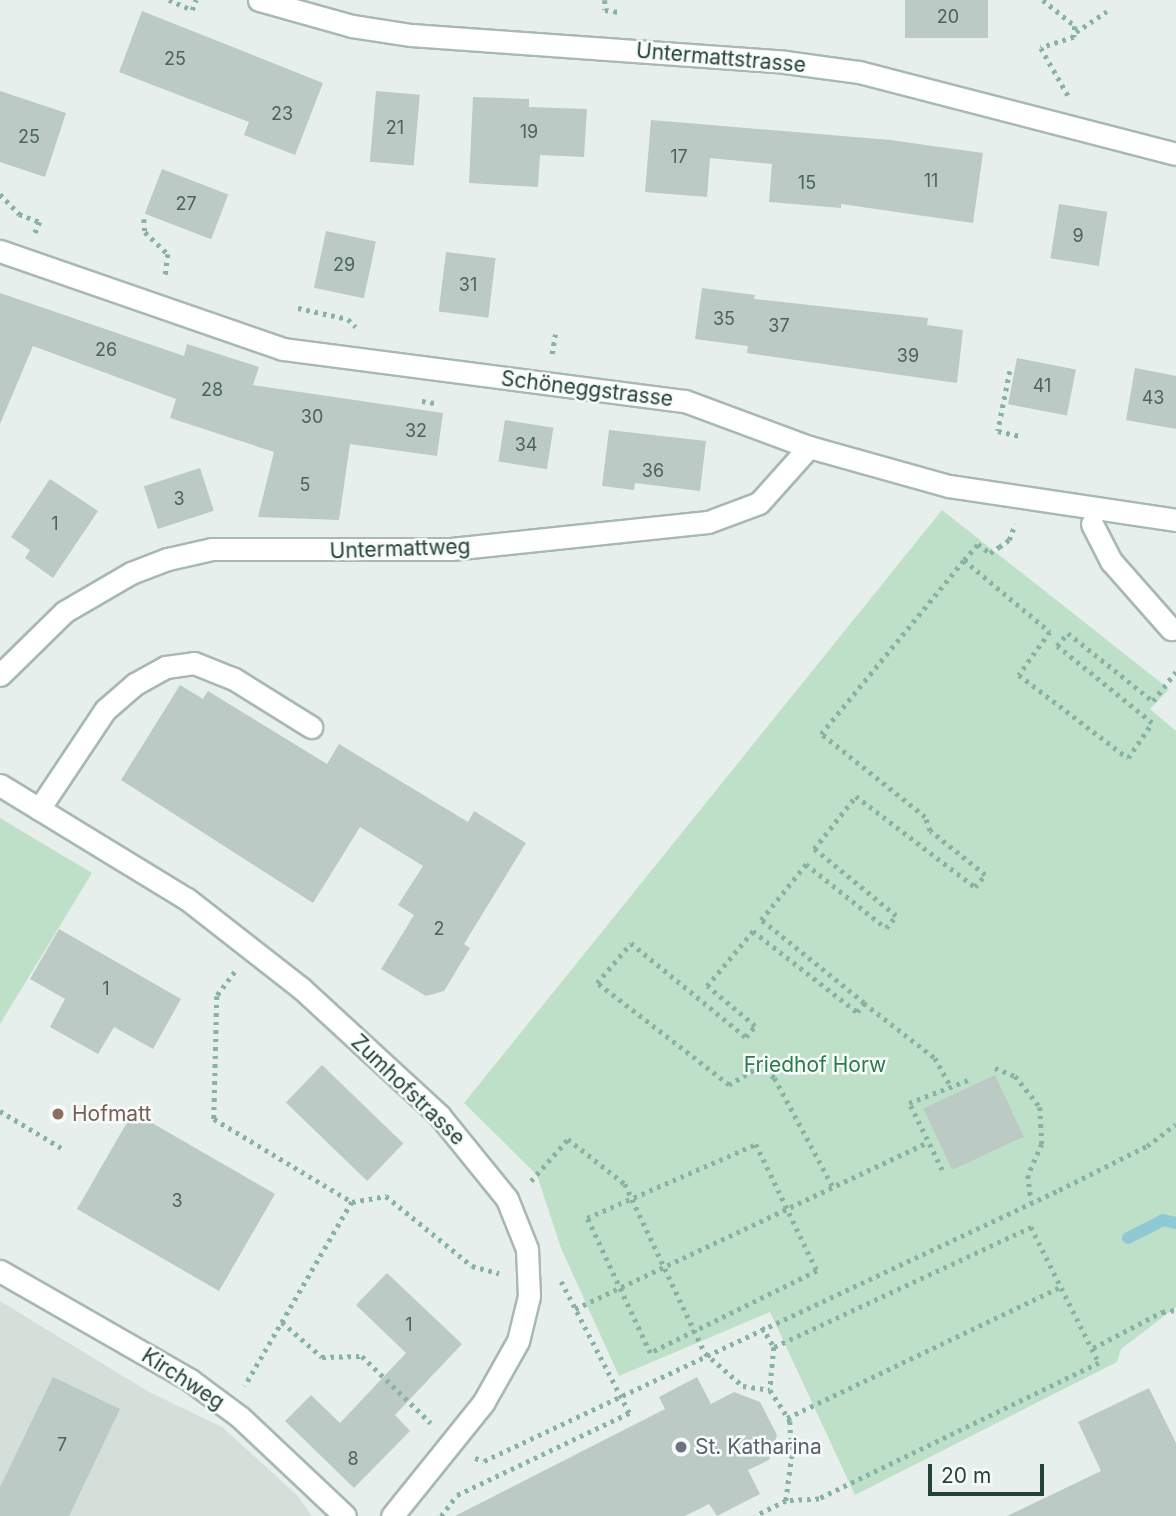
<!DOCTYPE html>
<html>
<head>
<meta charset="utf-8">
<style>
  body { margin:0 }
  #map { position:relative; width:1176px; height:1516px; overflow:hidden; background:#e6efeb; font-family:Inter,sans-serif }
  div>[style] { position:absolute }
  .built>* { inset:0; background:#d4dfda }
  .green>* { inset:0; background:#bfe0c8 }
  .stream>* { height:12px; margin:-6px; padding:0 6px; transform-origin:6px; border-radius:6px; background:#8ec9d4 }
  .building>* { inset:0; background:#bbcac4; transform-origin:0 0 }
  .path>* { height:4.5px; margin-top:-2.25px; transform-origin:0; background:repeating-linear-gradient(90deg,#86b3a5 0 3.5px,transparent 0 8.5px) }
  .roads { filter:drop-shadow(2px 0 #a8b8b2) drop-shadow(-2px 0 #a8b8b2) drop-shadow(0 2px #a8b8b2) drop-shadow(0 -2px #a8b8b2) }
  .minor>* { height:21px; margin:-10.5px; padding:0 10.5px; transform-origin:10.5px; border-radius:10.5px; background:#fff }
  .dots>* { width:19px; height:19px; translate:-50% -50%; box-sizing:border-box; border:4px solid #f7fbf9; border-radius:50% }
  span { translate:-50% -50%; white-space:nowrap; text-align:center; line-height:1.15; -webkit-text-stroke:5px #f7fbf9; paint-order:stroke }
  .number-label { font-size:18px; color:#4a645c }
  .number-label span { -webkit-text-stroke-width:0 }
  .street-label { font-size:21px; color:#24423a }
  .park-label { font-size:21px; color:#2d7a4b }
  .education-label { font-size:21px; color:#785e54 }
  .left { translate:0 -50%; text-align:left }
  .worship-label { font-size:21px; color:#5b616d }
  .scale { position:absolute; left:928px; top:1464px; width:116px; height:32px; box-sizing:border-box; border:4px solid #24423a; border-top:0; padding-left:9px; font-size:21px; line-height:24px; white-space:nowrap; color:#24423a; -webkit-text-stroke:5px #f7fbf9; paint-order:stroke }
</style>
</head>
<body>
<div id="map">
  <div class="built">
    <div style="clip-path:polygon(0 1301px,149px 1392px,222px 1427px,297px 1495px,312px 1516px,0 1516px)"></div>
  </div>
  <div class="green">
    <div style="clip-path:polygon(942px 510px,1169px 689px,1150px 709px,1176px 731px,1176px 1307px,1121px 1349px,1117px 1362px,855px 1495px,770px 1312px,619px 1376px,561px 1248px,537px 1175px,464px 1103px)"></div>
    <div style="clip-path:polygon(0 818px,92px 873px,0 1024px)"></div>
  </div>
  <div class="stream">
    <div style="left:1128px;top:1238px;width:39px;rotate:-27deg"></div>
    <div style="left:1163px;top:1220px;width:13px;rotate:13deg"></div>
  </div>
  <div class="building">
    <div style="left:905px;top:0;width:83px;height:38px"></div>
    <div style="clip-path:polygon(142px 11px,323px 83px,295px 155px,244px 135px,249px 122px,119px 72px)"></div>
    <div style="clip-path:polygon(0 91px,66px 113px,45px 177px,0 162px)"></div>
    <div style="left:376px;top:91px;width:44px;height:71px;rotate:5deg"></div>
    <div style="clip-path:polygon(473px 97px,529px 99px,529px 107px,587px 109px,584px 157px,540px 155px,538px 187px,469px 183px)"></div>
    <div style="clip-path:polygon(651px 120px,890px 140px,983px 153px,973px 223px,841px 204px,841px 208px,769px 202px,772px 164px,710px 158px,707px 197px,645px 192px)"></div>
    <div style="left:162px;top:169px;width:71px;height:48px;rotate:21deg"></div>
    <div style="left:1059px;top:204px;width:49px;height:55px;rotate:9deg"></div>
    <div style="left:326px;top:231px;width:51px;height:58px;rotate:12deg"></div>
    <div style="left:446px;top:252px;width:50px;height:60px;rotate:7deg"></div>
    <div style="clip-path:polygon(702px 288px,755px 295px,754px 299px,928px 318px,927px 325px,963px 330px,957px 383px,747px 353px,748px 346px,695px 339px)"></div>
    <div style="clip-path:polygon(0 293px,184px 356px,187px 344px,259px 367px,253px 385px,443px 413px,437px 456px,350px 444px,339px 520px,258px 517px,274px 452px,170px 418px,176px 399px,33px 346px,0 424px)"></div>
    <div style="left:1017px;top:358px;width:60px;height:47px;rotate:11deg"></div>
    <div style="clip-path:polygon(1135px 368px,1176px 376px,1176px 429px,1126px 420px)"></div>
    <div style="left:505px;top:420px;width:49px;height:42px;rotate:9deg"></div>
    <div style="clip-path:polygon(609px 430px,706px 441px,700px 491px,635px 483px,634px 490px,602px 486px)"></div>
    <div style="left:200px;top:468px;width:45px;height:59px;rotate:72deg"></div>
    <div style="clip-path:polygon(50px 479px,98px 511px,53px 578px,25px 558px,30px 550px,11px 537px)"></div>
    <div style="clip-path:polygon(180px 685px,203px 699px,208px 691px,327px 764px,339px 744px,468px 822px,474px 811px,526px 843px,464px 944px,470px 948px,444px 991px,426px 996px,381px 969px,414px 915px,398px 905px,423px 866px,360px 827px,313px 903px,121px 780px)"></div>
    <div style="clip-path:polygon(59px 929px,181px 999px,153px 1049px,114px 1027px,98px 1054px,50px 1027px,65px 999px,30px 979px)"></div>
    <div style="left:322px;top:1065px;width:113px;height:52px;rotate:44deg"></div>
    <div style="left:995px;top:1075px;width:68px;height:79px;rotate:65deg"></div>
    <div style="left:133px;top:1112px;width:164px;height:112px;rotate:30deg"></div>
    <div style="clip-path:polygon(387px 1273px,462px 1344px,395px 1415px,410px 1431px,354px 1488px,285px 1421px,311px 1395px,340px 1423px,406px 1353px,356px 1305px)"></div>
    <div style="clip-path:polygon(53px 1377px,120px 1409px,69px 1516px,0 1516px,0 1487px)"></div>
    <div style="clip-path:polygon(697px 1377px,711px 1404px,734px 1392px,760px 1402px,777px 1435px,769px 1460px,748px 1470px,760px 1494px,717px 1516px,709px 1504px,685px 1516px,455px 1516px,665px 1409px,659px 1397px)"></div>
    <div style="clip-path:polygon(1149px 1388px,1176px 1443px,1176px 1516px,1007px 1516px,1101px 1471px,1078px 1422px)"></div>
  </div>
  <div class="path">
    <div style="left:169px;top:0;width:25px;rotate:23deg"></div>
    <div style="left:192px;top:10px;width:11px;rotate:-68deg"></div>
    <div style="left:605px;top:0;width:10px;rotate:90deg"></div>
    <div style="left:605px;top:10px;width:14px;rotate:8deg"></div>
    <div style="left:1043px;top:0;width:41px;rotate:39.1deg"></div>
    <div style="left:1075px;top:26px;width:11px;rotate:95deg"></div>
    <div style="left:1074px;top:37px;width:35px;rotate:162deg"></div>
    <div style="left:1041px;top:48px;width:56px;rotate:60.3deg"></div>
    <div style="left:1076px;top:32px;width:37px;rotate:-34deg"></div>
    <div style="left:0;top:194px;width:28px;rotate:46deg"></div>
    <div style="left:19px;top:214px;width:22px;rotate:21deg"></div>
    <div style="left:40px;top:222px;width:12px;rotate:114deg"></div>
    <div style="left:144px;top:219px;width:13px;rotate:86deg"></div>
    <div style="left:145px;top:232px;width:32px;rotate:44deg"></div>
    <div style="left:168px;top:254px;width:23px;rotate:97deg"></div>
    <div style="left:298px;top:308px;width:51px;rotate:12.4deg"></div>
    <div style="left:348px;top:319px;width:11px;rotate:45deg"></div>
    <div style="left:552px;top:354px;width:20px;rotate:-81deg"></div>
    <div style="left:1010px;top:371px;width:61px;rotate:101.3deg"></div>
    <div style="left:998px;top:431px;width:23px;rotate:13deg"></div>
    <div style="left:422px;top:401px;width:13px;rotate:9deg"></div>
    <div style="left:964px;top:560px;width:21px;rotate:-49deg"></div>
    <div style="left:978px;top:544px;width:15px;rotate:37deg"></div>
    <div style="left:990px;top:553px;width:11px;rotate:-34deg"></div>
    <div style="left:999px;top:547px;width:12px;rotate:-35deg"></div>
    <div style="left:1009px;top:540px;width:17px;rotate:-69deg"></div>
    <div style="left:235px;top:972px;width:30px;rotate:127deg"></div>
    <div style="left:217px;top:996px;width:123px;rotate:91.4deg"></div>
    <div style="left:214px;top:1119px;width:161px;rotate:31deg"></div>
    <div style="left:352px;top:1202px;width:213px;rotate:120.2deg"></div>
    <div style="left:864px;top:1003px;width:90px;rotate:37.8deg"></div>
    <div style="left:935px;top:1058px;width:33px;rotate:61deg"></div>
    <div style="left:995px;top:1068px;width:22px;rotate:22deg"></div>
    <div style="left:1015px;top:1076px;width:40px;rotate:51deg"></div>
    <div style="left:1040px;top:1107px;width:37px;rotate:87deg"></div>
    <div style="left:1042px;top:1144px;width:34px;rotate:114deg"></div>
    <div style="left:1028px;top:1175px;width:26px;rotate:83deg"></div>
    <div style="left:0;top:1111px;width:74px;rotate:31.1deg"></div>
    <div style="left:756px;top:1144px;width:141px;rotate:64.3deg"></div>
    <div style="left:817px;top:1271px;width:186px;rotate:153.8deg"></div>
    <div style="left:650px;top:1353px;width:149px;rotate:-115deg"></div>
    <div style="left:587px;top:1218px;width:184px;rotate:-23.6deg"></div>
    <div style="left:942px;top:1170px;width:75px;rotate:-116.2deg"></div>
    <div style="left:909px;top:1103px;width:63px;rotate:-21.3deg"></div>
    <div style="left:531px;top:1181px;width:56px;rotate:-48.6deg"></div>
    <div style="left:568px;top:1139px;width:73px;rotate:38.3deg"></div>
    <div style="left:625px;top:1184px;width:187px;rotate:64.7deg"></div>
    <div style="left:705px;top:1353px;width:50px;rotate:41deg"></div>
    <div style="left:743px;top:1386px;width:27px;rotate:8deg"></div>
    <div style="left:770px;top:1390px;width:37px;rotate:57deg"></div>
    <div style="left:790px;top:1421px;width:34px;rotate:87deg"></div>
    <div style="left:792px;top:1455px;width:46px;rotate:97.4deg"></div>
    <div style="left:786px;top:1501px;width:34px;rotate:154deg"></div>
    <div style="left:832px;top:1186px;width:123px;rotate:-118.2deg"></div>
    <div style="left:774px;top:1078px;width:18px;rotate:-137deg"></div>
    <div style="left:761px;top:1066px;width:37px;rotate:149deg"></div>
    <div style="left:729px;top:1085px;width:167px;rotate:-142.3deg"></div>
    <div style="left:597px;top:983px;width:52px;rotate:-49.6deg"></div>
    <div style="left:631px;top:943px;width:149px;rotate:39.3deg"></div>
    <div style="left:746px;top:1037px;width:14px;rotate:-51deg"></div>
    <div style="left:755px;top:1026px;width:62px;rotate:-140.2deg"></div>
    <div style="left:707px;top:986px;width:72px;rotate:-50.1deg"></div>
    <div style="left:753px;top:931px;width:132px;rotate:37.9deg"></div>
    <div style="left:857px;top:1012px;width:11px;rotate:-52deg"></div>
    <div style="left:864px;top:1003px;width:132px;rotate:-141.1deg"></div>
    <div style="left:761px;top:920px;width:72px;rotate:-51.2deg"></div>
    <div style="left:806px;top:864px;width:102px;rotate:38.7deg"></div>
    <div style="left:886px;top:928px;width:16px;rotate:-50deg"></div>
    <div style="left:896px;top:916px;width:106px;rotate:-140.7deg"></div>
    <div style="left:814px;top:849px;width:68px;rotate:-51.6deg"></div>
    <div style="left:856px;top:796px;width:150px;rotate:37.4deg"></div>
    <div style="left:975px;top:887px;width:16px;rotate:-50deg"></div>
    <div style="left:985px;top:875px;width:70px;rotate:-141.3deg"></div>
    <div style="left:930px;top:831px;width:15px;rotate:-110deg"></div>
    <div style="left:925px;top:817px;width:133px;rotate:-141.4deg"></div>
    <div style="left:821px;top:734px;width:225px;rotate:-50.6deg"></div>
    <div style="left:964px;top:560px;width:112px;rotate:39.9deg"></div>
    <div style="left:1050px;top:632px;width:53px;rotate:125.8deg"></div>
    <div style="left:1019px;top:675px;width:137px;rotate:37.3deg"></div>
    <div style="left:1128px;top:758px;width:42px;rotate:-55.6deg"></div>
    <div style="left:1152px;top:723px;width:122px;rotate:-141deg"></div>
    <div style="left:1057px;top:646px;width:17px;rotate:-50deg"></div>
    <div style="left:1068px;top:633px;width:109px;rotate:38.7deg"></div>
    <div style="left:1153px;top:701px;width:37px;rotate:-52deg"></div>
    <div style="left:352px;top:1202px;width:35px;rotate:-10deg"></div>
    <div style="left:386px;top:1196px;width:111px;rotate:39.1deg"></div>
    <div style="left:472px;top:1266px;width:28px;rotate:15deg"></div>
    <div style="left:575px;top:1309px;width:391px;rotate:-25.3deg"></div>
    <div style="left:282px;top:1322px;width:53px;rotate:41.2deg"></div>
    <div style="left:322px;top:1357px;width:40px;rotate:-1.4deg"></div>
    <div style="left:362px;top:1356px;width:96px;rotate:44.2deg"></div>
    <div style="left:762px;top:1327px;width:23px;rotate:59deg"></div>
    <div style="left:774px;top:1347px;width:43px;rotate:95.3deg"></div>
    <div style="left:774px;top:1347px;width:284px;rotate:-25deg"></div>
    <div style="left:1031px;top:1227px;width:152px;rotate:63.4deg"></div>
    <div style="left:1099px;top:1363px;width:311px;rotate:154.1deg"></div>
    <div style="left:819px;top:1499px;width:33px;rotate:177deg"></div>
    <div style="left:1093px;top:1348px;width:78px;rotate:-27.6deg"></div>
    <div style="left:1162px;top:1312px;width:14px;rotate:-8deg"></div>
    <div style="left:787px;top:1418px;width:306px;rotate:-25.6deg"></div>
    <div style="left:475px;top:1458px;width:9px;rotate:18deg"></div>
    <div style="left:484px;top:1461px;width:636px;rotate:-25.23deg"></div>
    <div style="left:1059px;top:1190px;width:98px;rotate:-26.6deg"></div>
    <div style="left:1147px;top:1146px;width:36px;rotate:-37deg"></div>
    <div style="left:441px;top:1516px;width:26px;rotate:-53deg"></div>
    <div style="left:457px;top:1495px;width:191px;rotate:-25.5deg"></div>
    <div style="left:629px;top:1413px;width:150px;rotate:-117.4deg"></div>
  </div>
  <div class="roads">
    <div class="minor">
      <div style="left:259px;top:0;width:97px;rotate:15.6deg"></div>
      <div style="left:352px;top:26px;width:60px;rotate:8.7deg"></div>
      <div style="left:411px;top:35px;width:375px;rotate:4.1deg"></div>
      <div style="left:785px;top:62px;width:75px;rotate:7.7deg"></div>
      <div style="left:859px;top:72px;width:327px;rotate:14.5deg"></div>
      <div style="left:0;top:251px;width:299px;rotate:19.1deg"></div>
      <div style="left:283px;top:349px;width:405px;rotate:7.4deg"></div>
      <div style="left:685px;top:401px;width:132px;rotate:20.4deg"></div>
      <div style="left:809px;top:447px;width:145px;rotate:15.6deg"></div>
      <div style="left:949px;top:486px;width:230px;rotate:8.5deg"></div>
      <div style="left:1092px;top:524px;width:42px;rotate:62.8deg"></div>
      <div style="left:1111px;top:561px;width:91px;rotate:48.6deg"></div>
      <div style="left:0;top:675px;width:90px;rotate:-44.5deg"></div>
      <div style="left:64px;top:612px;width:78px;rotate:-30.2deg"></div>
      <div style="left:131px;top:573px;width:40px;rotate:-21deg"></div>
      <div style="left:168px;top:559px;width:45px;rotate:-12.8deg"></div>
      <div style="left:212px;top:549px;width:239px"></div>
      <div style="left:451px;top:549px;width:258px;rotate:-6deg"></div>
      <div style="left:708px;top:522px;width:54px;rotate:-20.4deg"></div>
      <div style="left:759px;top:503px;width:75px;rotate:-48.2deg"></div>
      <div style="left:0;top:785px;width:219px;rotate:31.4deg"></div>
      <div style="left:187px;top:899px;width:145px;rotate:38deg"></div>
      <div style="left:301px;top:988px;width:188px;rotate:42.6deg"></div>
      <div style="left:439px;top:1115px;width:108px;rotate:51deg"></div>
      <div style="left:507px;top:1199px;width:54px;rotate:68.2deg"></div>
      <div style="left:527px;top:1249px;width:47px;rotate:87.6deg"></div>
      <div style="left:529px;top:1296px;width:46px;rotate:103.7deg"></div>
      <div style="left:518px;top:1341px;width:71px;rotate:119.4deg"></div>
      <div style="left:483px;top:1403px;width:145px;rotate:128.8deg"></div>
      <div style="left:39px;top:809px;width:119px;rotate:-56.3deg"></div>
      <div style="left:105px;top:710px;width:40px;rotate:-41deg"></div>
      <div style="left:135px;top:684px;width:35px;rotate:-29deg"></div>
      <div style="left:166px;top:667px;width:28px;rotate:-8deg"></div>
      <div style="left:194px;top:663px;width:43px;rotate:21.8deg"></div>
      <div style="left:234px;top:679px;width:91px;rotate:31.9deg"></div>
      <div style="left:0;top:1271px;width:219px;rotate:29.8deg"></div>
      <div style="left:190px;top:1380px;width:62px;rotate:36.5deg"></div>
      <div style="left:240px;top:1417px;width:144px;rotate:43.3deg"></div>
    </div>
  </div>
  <div class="dots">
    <div style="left:58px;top:1114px;background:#8d6e63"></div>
    <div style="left:681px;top:1447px;background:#6b7280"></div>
  </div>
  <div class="number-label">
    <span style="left:948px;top:17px">20</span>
    <span style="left:175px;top:59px">25</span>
    <span style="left:282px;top:114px">23</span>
    <span style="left:395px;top:128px">21</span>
    <span style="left:529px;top:132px">19</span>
    <span style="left:29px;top:137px">25</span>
    <span style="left:679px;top:157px">17</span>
    <span style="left:931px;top:181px">11</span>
    <span style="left:807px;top:183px">15</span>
    <span style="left:186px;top:204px">27</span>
    <span style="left:1078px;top:236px">9</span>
    <span style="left:344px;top:265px">29</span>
    <span style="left:468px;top:285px">31</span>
    <span style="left:724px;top:319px">35</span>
    <span style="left:779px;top:326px">37</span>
    <span style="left:106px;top:350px">26</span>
    <span style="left:908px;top:356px">39</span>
    <span style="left:1042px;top:386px">41</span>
    <span style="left:212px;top:390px">28</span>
    <span style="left:1153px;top:398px">43</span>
    <span style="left:312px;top:417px">30</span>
    <span style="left:416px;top:431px">32</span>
    <span style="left:526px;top:445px">34</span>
    <span style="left:653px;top:471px">36</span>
    <span style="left:305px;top:485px">5</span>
    <span style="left:179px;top:499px">3</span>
    <span style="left:55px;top:524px">1</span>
    <span style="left:439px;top:929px">2</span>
    <span style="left:106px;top:989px">1</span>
    <span style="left:177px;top:1201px">3</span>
    <span style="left:409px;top:1325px">1</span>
    <span style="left:62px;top:1445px">7</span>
    <span style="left:353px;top:1459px">8</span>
  </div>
  <div class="street-label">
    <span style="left:721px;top:58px;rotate:5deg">Untermattstrasse</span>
    <span style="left:587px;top:389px;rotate:7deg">Schöneggstrasse</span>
    <span style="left:400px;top:549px;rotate:-2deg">Untermattweg</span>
    <span style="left:408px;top:1090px;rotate:44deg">Zumhofstrasse</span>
    <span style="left:183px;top:1379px;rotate:33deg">Kirchweg</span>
  </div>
  <div class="park-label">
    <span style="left:815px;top:1065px">Friedhof Horw</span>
  </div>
  <div class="education-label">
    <span class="left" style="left:72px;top:1114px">Hofmatt</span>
  </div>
  <div class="worship-label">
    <span class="left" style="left:695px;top:1447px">St. Katharina</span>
  </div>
  <div class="scale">20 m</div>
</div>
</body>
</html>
